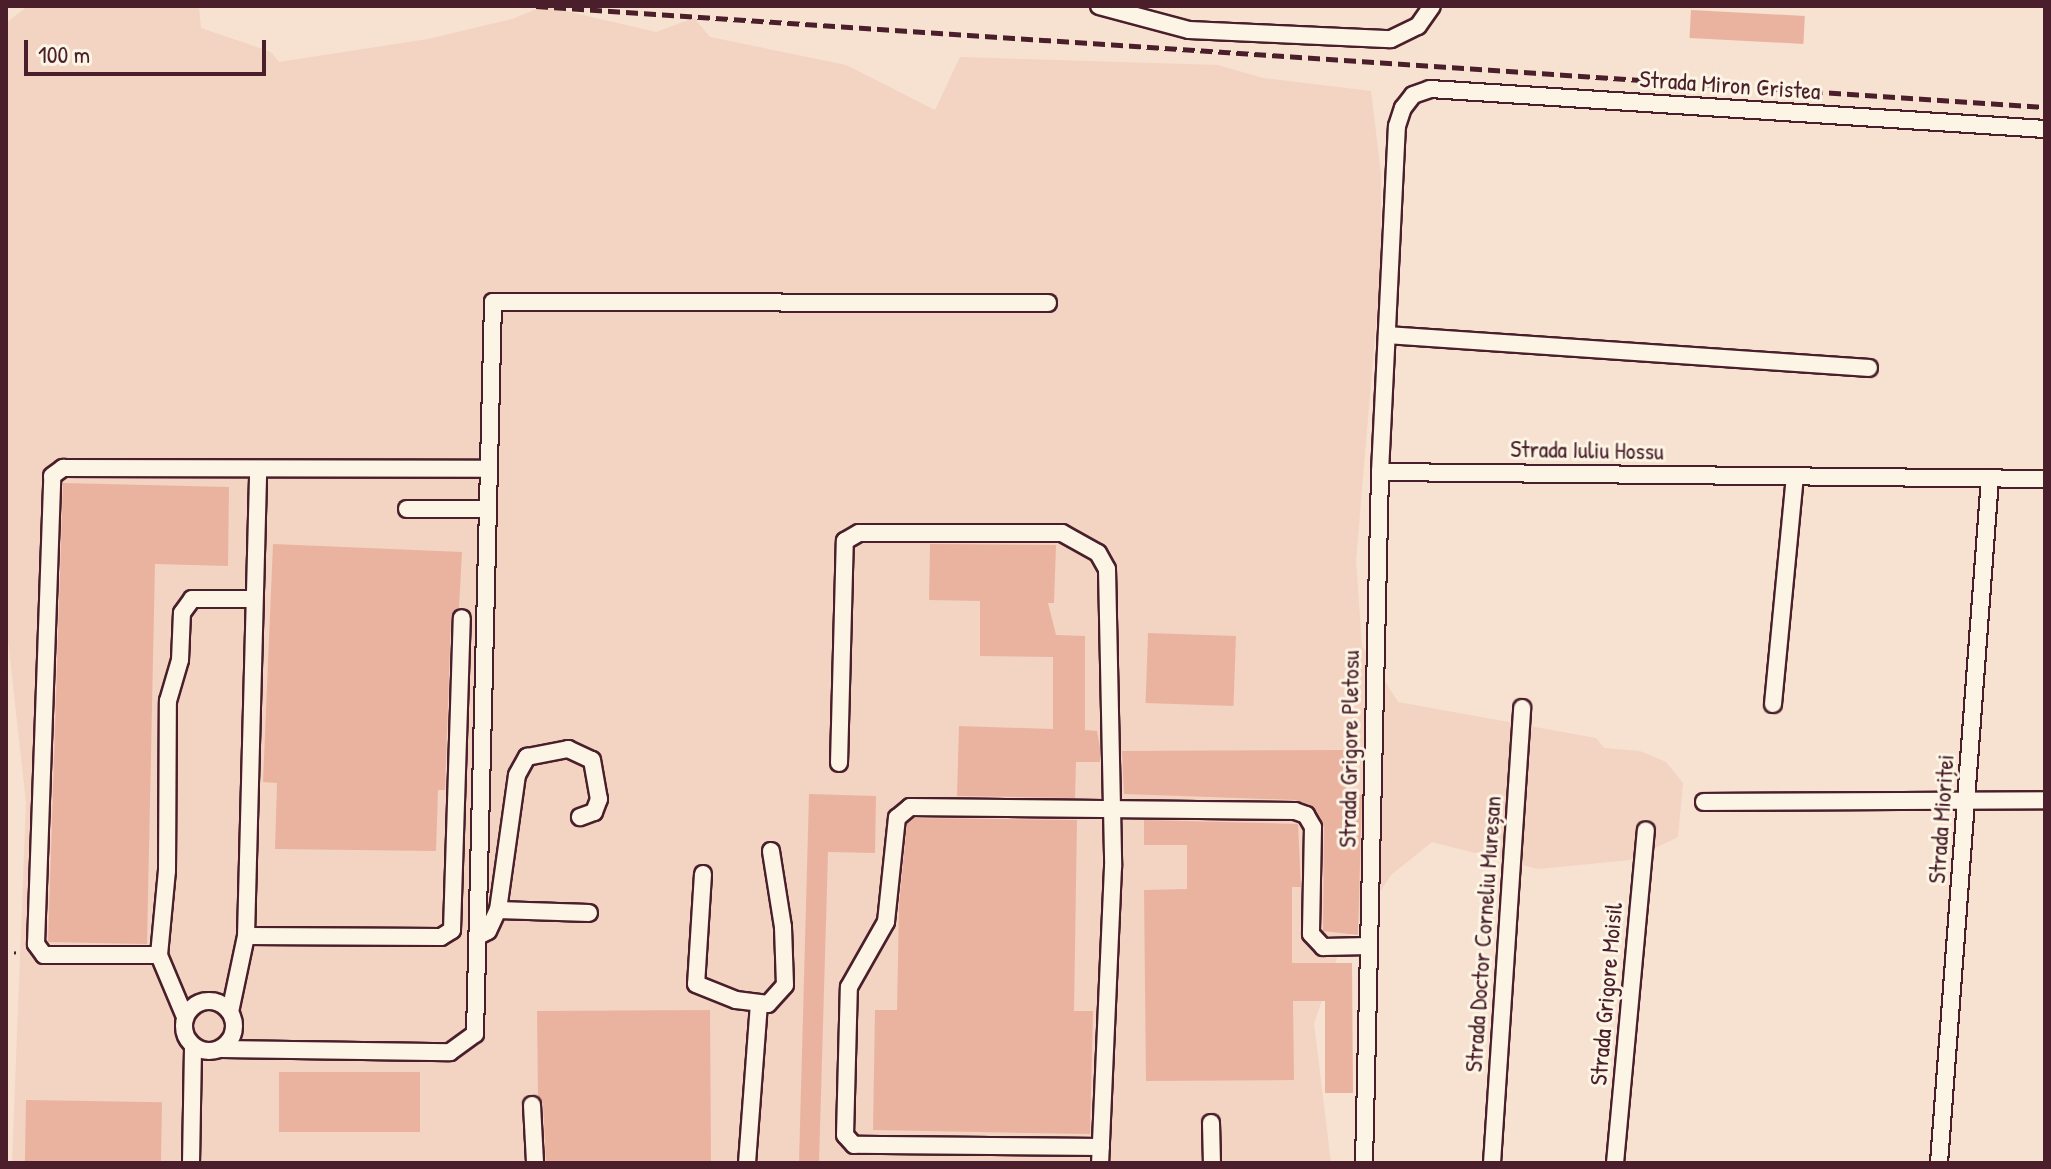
<!DOCTYPE html>
<html>
<head>
<meta charset="utf-8">
<style>
  body { margin:0 }
  #map { position:relative; width:2051px; height:1169px; overflow:hidden; background:#f7e1d0; font-family:"Patrick Hand",sans-serif }
  div>[style] { position:absolute }
  .built>* { inset:0; background:#f3d3c2 }
  .building>* { inset:0; background:#eab3a0; transform-origin:0 0 }
  .path>* { height:3px; margin-top:-1.5px; transform-origin:0; background:repeating-linear-gradient(90deg,#4a1f2b 0 2px,transparent 0 8px) }
  .roads { filter:drop-shadow(2px 0 #4a1f2b) drop-shadow(-2px 0 #4a1f2b) drop-shadow(0 2px #4a1f2b) drop-shadow(0 -2px #4a1f2b) }
  .minor>* { height:16px; margin:-8px; padding:0 8px; transform-origin:8px; border-radius:8px; background:#fcf5e5 }
  .minor>.ring { margin:-8px; padding:0; box-sizing:content-box; background:none; border:16px solid #fcf5e5; border-radius:50% }
  .rail>* { height:5px; margin-top:-2.5px; transform-origin:0; background:repeating-linear-gradient(90deg,#4a1f2b 0 12px,transparent 0 18px) }
  span { translate:-50% -50%; white-space:nowrap; text-align:center; line-height:1.15; -webkit-text-stroke:6px #fcf5e5; paint-order:stroke }
  .street-label { font-size:24px; color:#4a1f2b }
  .frame { position:absolute; inset:0; border:8px solid #4a1f2b; pointer-events:none }
  .scale { position:absolute; left:24px; top:40px; width:242px; height:36px; box-sizing:border-box; border:4px solid #4a1f2b; border-top:0; padding-left:10px; font-size:24px; line-height:28px; white-space:nowrap; color:#4a1f2b; -webkit-text-stroke:6px #fcf5e5; paint-order:stroke }
</style>
</head>
<body>
<div id="map">
  <div class="built">
    <div style="clip-path:polygon(28px 6px,199px 6px,201px 28px,271px 52px,279px 62px,428px 39px,512px 19px,544px 6px,656px 32px,694px 18px,710px 37px,846px 65px,935px 110px,960px 57px,1218px 65px,1263px 78px,1371px 91px,1381px 174px,1381px 264px,1356px 561px,1362px 646px,1398px 702px,1596px 738px,1604px 748px,1640px 751px,1666px 762px,1683px 783px,1678px 837px,1630px 860px,1538px 869px,1432px 842px,1391px 875px,1339px 952px,1314px 1023px,1331px 1163px,12px 1163px,26px 803px,6px 622px,6px 23px)"></div>
  </div>
  <div class="building">
    <div style="left:1691px;top:10px;width:114px;height:28px;rotate:3deg"></div>
    <div style="clip-path:polygon(63px 483px,229px 487px,228px 566px,155px 564px,147px 944px,48px 942px)"></div>
    <div style="clip-path:polygon(273px 544px,462px 552px,459px 608px,451px 618px,445px 790px,438px 790px,436px 851px,275px 849px,277px 783px,263px 782px)"></div>
    <div style="clip-path:polygon(930px 544px,1056px 545px,1054px 603px,1048px 603px,1056px 635px,1085px 636px,1085px 730px,1097px 731px,1100px 748px,1100px 762px,1076px 762px,1075px 798px,957px 796px,959px 726px,1053px 729px,1053px 657px,980px 656px,980px 601px,929px 600px)"></div>
    <div style="left:1148px;top:633px;width:88px;height:70px;rotate:2deg"></div>
    <div style="clip-path:polygon(1345px 750px,1346px 795px,1362px 795px,1358px 935px,1323px 931px,1324px 827px,1311px 805px,1295px 800px,1124px 794px,1122px 751px)"></div>
    <div style="clip-path:polygon(809px 794px,876px 796px,875px 853px,828px 852px,819px 1163px,799px 1163px)"></div>
    <div style="clip-path:polygon(914px 818px,1077px 820px,1074px 1011px,1093px 1011px,1090px 1134px,873px 1130px,875px 1010px,897px 1010px,899px 905px,907px 824px)"></div>
    <div style="clip-path:polygon(1144px 820px,1298px 824px,1301px 887px,1292px 887px,1292px 963px,1352px 963px,1353px 1093px,1325px 1093px,1325px 1001px,1293px 1001px,1294px 1080px,1146px 1081px,1144px 890px,1187px 889px,1187px 845px,1144px 845px)"></div>
    <div style="clip-path:polygon(710px 1010px,711px 1163px,546px 1163px,543px 1104px,538px 1096px,537px 1011px)"></div>
    <div style="left:279px;top:1072px;width:141px;height:60px"></div>
    <div style="left:26px;top:1100px;width:136px;height:63px;rotate:1deg"></div>
  </div>
  <div class="path">
    <div style="left:6px;top:953px;width:16px;rotate:-4deg"></div>
  </div>
  <div class="roads">
    <div class="minor">
      <div style="left:1099px;top:6px;width:93px;rotate:14.9deg"></div>
      <div style="left:1189px;top:30px;width:202px;rotate:2.6deg"></div>
      <div style="left:1391px;top:39px;width:30px;rotate:-26deg"></div>
      <div style="left:1418px;top:26px;width:24px;rotate:-55deg"></div>
      <div style="left:1387px;top:335px;width:483px;rotate:3.9deg"></div>
      <div style="left:1380px;top:472px;width:665px;rotate:0.6deg"></div>
      <div style="left:407px;top:509px;width:78px"></div>
      <div style="left:1773px;top:704px;width:228px;rotate:-84.5deg"></div>
      <div style="left:839px;top:763px;width:222px;rotate:-88.5deg"></div>
      <div style="left:845px;top:541px;width:16px;rotate:-30deg"></div>
      <div style="left:859px;top:533px;width:203px"></div>
      <div style="left:1062px;top:533px;width:41px;rotate:29.1deg"></div>
      <div style="left:1098px;top:553px;width:18px;rotate:61deg"></div>
      <div style="left:1107px;top:569px;width:298px;rotate:88.8deg"></div>
      <div style="left:1113px;top:867px;width:296px;rotate:92.5deg"></div>
      <div style="left:1704px;top:802px;width:341px;rotate:-0.3deg"></div>
      <div style="left:703px;top:874px;width:110px;rotate:93.6deg"></div>
      <div style="left:696px;top:984px;width:43px;rotate:21.8deg"></div>
      <div style="left:736px;top:1000px;width:32px;rotate:7deg"></div>
      <div style="left:768px;top:1004px;width:25px;rotate:-48deg"></div>
      <div style="left:785px;top:985px;width:58px;rotate:-92deg"></div>
      <div style="left:783px;top:927px;width:77px;rotate:-99deg"></div>
      <div style="left:498px;top:910px;width:91px;rotate:1.9deg"></div>
      <div style="left:246px;top:936px;width:195px;rotate:0.3deg"></div>
      <div style="left:441px;top:937px;width:13px;rotate:-32deg"></div>
      <div style="left:452px;top:930px;width:312px;rotate:-88.2deg"></div>
      <div style="left:478px;top:936px;width:11px;rotate:-27deg"></div>
      <div style="left:488px;top:931px;width:23px;rotate:-65deg"></div>
      <div style="left:498px;top:910px;width:136px;rotate:-82deg"></div>
      <div style="left:517px;top:775px;width:21px;rotate:-61deg"></div>
      <div style="left:527px;top:757px;width:42px;rotate:-11deg"></div>
      <div style="left:568px;top:749px;width:26px;rotate:25deg"></div>
      <div style="left:592px;top:760px;width:40px;rotate:80deg"></div>
      <div style="left:599px;top:799px;width:14px;rotate:111deg"></div>
      <div style="left:594px;top:812px;width:15px;rotate:160deg"></div>
      <div style="left:159px;top:955px;width:115px;rotate:180deg"></div>
      <div style="left:44px;top:955px;width:14px;rotate:-126deg"></div>
      <div style="left:36px;top:944px;width:468px;rotate:-88deg"></div>
      <div style="left:52px;top:476px;width:14px;rotate:-36deg"></div>
      <div style="left:63px;top:468px;width:424px;rotate:0.1deg"></div>
      <div class="ring" style="left:184px;top:1001px;width:34px;height:34px"></div>
      <div style="left:230px;top:1012px;width:78px;rotate:-78.1deg"></div>
      <div style="left:246px;top:936px;width:464px;rotate:-88.5deg"></div>
      <div style="left:185px;top:1017px;width:67px;rotate:-112.8deg"></div>
      <div style="left:159px;top:955px;width:84px;rotate:-84.6deg"></div>
      <div style="left:167px;top:871px;width:170px;rotate:-89.7deg"></div>
      <div style="left:168px;top:701px;width:43px;rotate:-73.7deg"></div>
      <div style="left:180px;top:660px;width:47px;rotate:-87.6deg"></div>
      <div style="left:182px;top:613px;width:17px;rotate:-54deg"></div>
      <div style="left:192px;top:599px;width:61px"></div>
      <div style="left:222px;top:1049px;width:228px;rotate:0.8deg"></div>
      <div style="left:450px;top:1052px;width:31px;rotate:-36deg"></div>
      <div style="left:475px;top:1034px;width:732px;rotate:-88.59deg"></div>
      <div style="left:493px;top:302px;width:555px;rotate:0.1deg"></div>
      <div style="left:532px;top:1105px;width:58px;rotate:87deg"></div>
      <div style="left:1211px;top:1123px;width:40px;rotate:88.6deg"></div>
      <div style="left:1101px;top:1147px;width:247px;rotate:-179.5deg"></div>
      <div style="left:854px;top:1145px;width:13px;rotate:-132deg"></div>
      <div style="left:845px;top:1135px;width:148px;rotate:-88.5deg"></div>
      <div style="left:849px;top:987px;width:75px;rotate:-60.4deg"></div>
      <div style="left:886px;top:922px;width:105px;rotate:-84deg"></div>
      <div style="left:897px;top:818px;width:17px;rotate:-40deg"></div>
      <div style="left:910px;top:807px;width:385px;rotate:0.6deg"></div>
      <div style="left:1295px;top:811px;width:12px;rotate:20deg"></div>
      <div style="left:1306px;top:815px;width:14px;rotate:60deg"></div>
      <div style="left:1313px;top:827px;width:107px;rotate:91.1deg"></div>
      <div style="left:1311px;top:934px;width:18px;rotate:47deg"></div>
      <div style="left:1323px;top:947px;width:46px;rotate:-1.2deg"></div>
      <div style="left:191px;top:1163px;width:117px;rotate:-89deg"></div>
      <div style="left:747px;top:1163px;width:160px;rotate:-85.7deg"></div>
      <div style="left:1364px;top:1163px;width:691px;rotate:-88.67deg"></div>
      <div style="left:1380px;top:472px;width:346px;rotate:-87.2deg"></div>
      <div style="left:1397px;top:126px;width:19px;rotate:-72deg"></div>
      <div style="left:1403px;top:108px;width:16px;rotate:-52deg"></div>
      <div style="left:1413px;top:95px;width:18px;rotate:-19deg"></div>
      <div style="left:1430px;top:89px;width:616px;rotate:3.72deg"></div>
      <div style="left:1492px;top:1163px;width:456px;rotate:-86.2deg"></div>
      <div style="left:1615px;top:1163px;width:334px;rotate:-84.7deg"></div>
      <div style="left:1939px;top:1163px;width:686px;rotate:-85.74deg"></div>
    </div>
  </div>
  <div class="rail">
    <div style="left:536px;top:6px;width:1512px;rotate:3.83deg"></div>
  </div>
  <div class="street-label">
    <span style="left:1730px;top:85px;rotate:4deg">Strada Miron Cristea</span>
    <span style="left:1587px;top:450px;rotate:1deg">Strada Iuliu Hossu</span>
    <span style="left:1349px;top:749px;rotate:-89deg">Strada Grigore Pletosu</span>
    <span style="left:1941px;top:819px;rotate:-86deg">Strada Mioriței</span>
    <span style="left:1483px;top:934px;rotate:-86deg">Strada Doctor Corneliu Mureșan</span>
    <span style="left:1606px;top:994px;rotate:-85deg">Strada Grigore Moisil</span>
  </div>
  <div class="frame"></div>
  <div class="scale">100 m</div>
</div>
</body>
</html>
